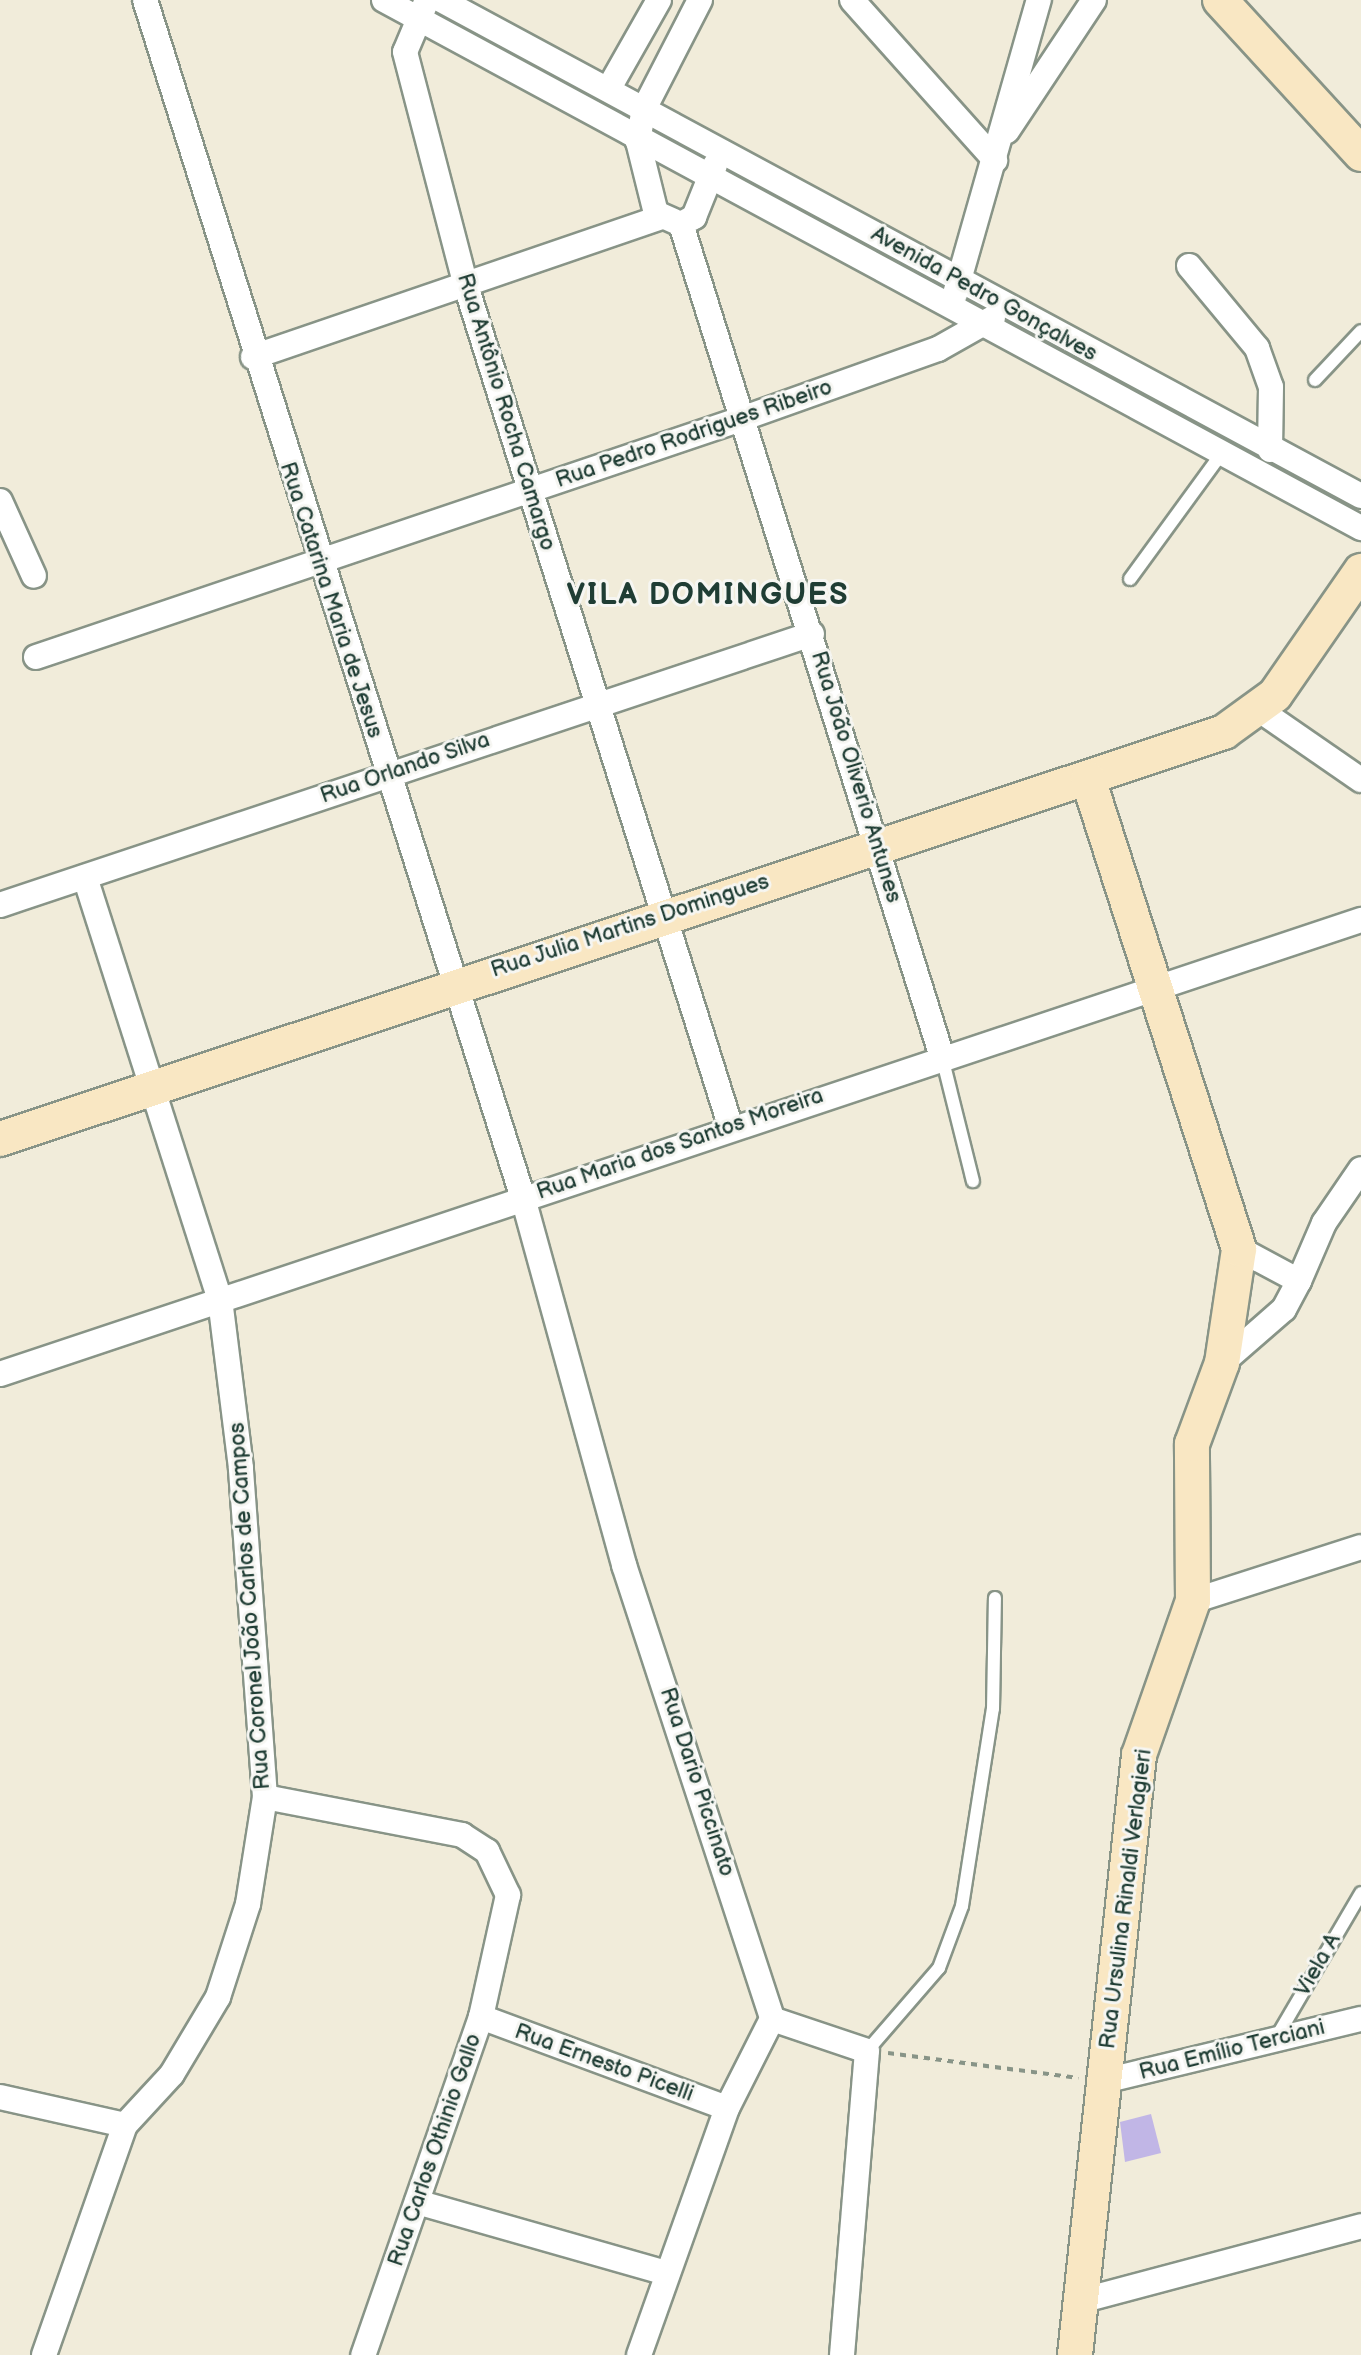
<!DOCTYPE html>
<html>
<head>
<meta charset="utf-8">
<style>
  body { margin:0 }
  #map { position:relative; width:1361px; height:2355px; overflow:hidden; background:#f1ecda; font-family:"Balsamiq Sans",sans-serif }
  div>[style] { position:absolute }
  .building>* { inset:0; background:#c1b6e6 }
  .path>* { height:4px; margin-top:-2px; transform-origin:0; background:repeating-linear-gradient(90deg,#889487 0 6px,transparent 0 12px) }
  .roads { filter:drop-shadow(2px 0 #889487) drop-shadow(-2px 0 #889487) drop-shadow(0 2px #889487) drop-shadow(0 -2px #889487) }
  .lane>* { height:12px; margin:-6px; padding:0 6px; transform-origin:6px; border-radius:6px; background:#fff }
  .street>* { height:24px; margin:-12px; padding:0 12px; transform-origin:12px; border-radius:12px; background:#fff }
  .secondary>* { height:34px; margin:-17px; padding:0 17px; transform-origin:17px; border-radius:17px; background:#f9e7c3 }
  span { translate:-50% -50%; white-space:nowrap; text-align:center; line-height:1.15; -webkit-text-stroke:6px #f6f6f2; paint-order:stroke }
  .street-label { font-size:22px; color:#1f3d34 }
  .district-label { font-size:30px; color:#1f3d34; font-weight:700; letter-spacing:2px }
</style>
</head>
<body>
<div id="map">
  <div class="building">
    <div style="clip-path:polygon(1151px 2114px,1161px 2153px,1125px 2162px,1120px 2122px)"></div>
  </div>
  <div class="path">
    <div style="left:888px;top:2053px;width:192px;rotate:7.5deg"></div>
  </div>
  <div class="roads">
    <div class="lane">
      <div style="left:1315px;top:380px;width:67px;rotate:-46.8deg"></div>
      <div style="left:1130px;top:579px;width:156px;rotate:-53.9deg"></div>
      <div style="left:942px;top:1057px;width:128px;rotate:76deg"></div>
      <div style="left:1276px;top:2038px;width:168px;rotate:-59.6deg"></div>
      <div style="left:867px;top:2051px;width:110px;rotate:-49.1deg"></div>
      <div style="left:939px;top:1968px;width:66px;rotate:-69.6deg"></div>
      <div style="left:962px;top:1906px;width:199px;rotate:-81.1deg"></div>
      <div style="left:993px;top:1709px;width:111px;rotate:-89deg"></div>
    </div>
    <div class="street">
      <div style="left:145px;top:0;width:1256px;rotate:72.49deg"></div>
      <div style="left:523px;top:1198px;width:381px;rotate:74.6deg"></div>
      <div style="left:624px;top:1565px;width:478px;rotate:71.9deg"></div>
      <div style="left:772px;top:2019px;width:100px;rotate:116.8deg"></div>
      <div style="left:727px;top:2108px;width:262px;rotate:109.6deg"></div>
      <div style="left:384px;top:0;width:1111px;rotate:28.39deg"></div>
      <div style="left:427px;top:0;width:56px;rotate:112.9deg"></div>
      <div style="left:405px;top:52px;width:242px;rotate:75.4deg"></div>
      <div style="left:466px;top:286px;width:880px;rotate:72.53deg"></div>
      <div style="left:441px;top:0;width:1045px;rotate:28.33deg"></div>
      <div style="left:700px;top:0;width:123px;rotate:117.2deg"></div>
      <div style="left:644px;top:109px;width:33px;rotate:101deg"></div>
      <div style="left:638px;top:141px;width:74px;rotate:76deg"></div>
      <div style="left:656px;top:213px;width:27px;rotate:24deg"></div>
      <div style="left:681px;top:224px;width:15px;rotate:-28deg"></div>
      <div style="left:694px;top:217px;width:56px;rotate:-68deg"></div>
      <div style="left:852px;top:0;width:215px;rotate:48.2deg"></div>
      <div style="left:609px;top:88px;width:101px;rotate:-60.4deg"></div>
      <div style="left:1007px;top:131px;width:157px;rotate:-56.4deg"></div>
      <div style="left:681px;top:224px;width:873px;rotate:72.6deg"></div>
      <div style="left:1189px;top:266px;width:107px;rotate:50.3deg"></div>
      <div style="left:1257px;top:348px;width:41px;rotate:70.3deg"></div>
      <div style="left:1271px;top:387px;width:63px;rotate:90.9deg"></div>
      <div style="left:955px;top:294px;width:306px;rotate:-74.1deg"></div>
      <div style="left:253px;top:357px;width:431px;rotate:-18.9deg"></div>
      <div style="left:0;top:501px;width:82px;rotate:65.6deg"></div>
      <div style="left:36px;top:657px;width:747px;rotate:-18.65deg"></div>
      <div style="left:744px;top:418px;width:206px;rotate:-19.6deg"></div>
      <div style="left:938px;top:349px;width:63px;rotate:-29.4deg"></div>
      <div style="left:1258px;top:709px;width:125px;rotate:34.6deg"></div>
      <div style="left:0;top:905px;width:856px;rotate:-18.46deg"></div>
      <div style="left:1299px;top:1281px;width:63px;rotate:-66.7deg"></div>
      <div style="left:1324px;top:1223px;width:65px;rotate:-55.6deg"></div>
      <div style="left:1222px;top:1363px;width:82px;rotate:-41.1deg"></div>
      <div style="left:1284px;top:1309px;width:32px;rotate:-62deg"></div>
      <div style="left:1299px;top:1281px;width:68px;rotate:-151.9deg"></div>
      <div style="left:0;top:1374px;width:1435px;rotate:-18.45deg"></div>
      <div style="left:1193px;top:1601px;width:176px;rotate:-17.8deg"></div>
      <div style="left:265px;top:1797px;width:201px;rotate:10.9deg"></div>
      <div style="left:462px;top:1835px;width:30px;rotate:33deg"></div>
      <div style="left:487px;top:1851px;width:49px;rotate:64.5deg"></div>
      <div style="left:508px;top:1895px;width:125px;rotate:102.5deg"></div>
      <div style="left:481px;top:2017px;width:358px;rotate:109.2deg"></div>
      <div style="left:481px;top:2017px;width:262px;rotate:20.3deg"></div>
      <div style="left:772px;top:2019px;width:100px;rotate:18.6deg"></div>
      <div style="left:867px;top:2051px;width:305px;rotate:94.7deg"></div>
      <div style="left:1104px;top:2081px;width:264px;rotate:-13.6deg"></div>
      <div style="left:0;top:2097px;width:128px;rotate:12.6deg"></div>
      <div style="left:417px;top:2202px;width:259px;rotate:15.9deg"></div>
      <div style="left:1080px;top:2301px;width:291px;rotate:-14.9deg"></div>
      <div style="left:44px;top:2355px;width:244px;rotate:-70.6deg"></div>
      <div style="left:125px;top:2125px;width:69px;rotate:-47.3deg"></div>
      <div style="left:172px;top:2074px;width:90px;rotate:-59.1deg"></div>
      <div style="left:218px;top:1997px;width:98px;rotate:-72.1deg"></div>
      <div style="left:248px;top:1904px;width:108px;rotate:-81deg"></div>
      <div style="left:265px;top:1797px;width:330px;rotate:-94.2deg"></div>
      <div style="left:241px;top:1468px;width:169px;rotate:-97.1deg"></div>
      <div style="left:220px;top:1300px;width:444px;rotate:-107.7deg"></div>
    </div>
    <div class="secondary">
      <div style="left:1220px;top:0;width:209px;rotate:47.5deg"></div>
      <div style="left:0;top:1139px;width:1290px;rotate:-18.39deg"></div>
      <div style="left:1224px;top:732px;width:63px;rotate:-36deg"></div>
      <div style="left:1275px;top:695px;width:151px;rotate:-55.3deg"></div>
      <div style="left:1075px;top:2355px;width:603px;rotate:-83.91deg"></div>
      <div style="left:1139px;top:1755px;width:163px;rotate:-70.7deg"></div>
      <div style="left:1193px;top:1601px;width:157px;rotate:-90.4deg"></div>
      <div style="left:1192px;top:1444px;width:86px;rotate:-69.7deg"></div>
      <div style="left:1222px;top:1363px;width:115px;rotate:-81.5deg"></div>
      <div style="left:1239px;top:1249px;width:494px;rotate:-107.8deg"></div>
    </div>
  </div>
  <div class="street-label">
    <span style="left:984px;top:294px;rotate:29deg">Avenida Pedro Gonçalves</span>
    <span style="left:506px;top:412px;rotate:73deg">Rua Antônio Rocha Camargo</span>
    <span style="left:694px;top:434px;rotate:-19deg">Rua Pedro Rodrigues Ribeiro</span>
    <span style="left:331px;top:600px;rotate:72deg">Rua Catarina Maria de Jesus</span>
    <span style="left:405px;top:768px;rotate:-19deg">Rua Orlando Silva</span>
    <span style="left:856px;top:777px;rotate:73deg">Rua João Oliverio Antunes</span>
    <span style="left:630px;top:926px;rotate:-18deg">Rua Julia Martins Domingues</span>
    <span style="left:680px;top:1144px;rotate:-19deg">Rua Maria dos Santos Moreira</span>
    <span style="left:250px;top:1606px;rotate:-94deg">Rua Coronel João Carlos de Campos</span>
    <span style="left:697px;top:1782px;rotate:72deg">Rua Dario Piccinato</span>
    <span style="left:1126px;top:1899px;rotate:-83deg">Rua Ursulina Rinaldi Verlagieri</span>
    <span style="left:1318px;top:1965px;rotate:-60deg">Viela A</span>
    <span style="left:1232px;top:2050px;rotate:-14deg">Rua Emílio Terciani</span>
    <span style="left:604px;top:2063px;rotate:20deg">Rua Ernesto Picelli</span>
    <span style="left:435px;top:2150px;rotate:-71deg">Rua Carlos Othinio Gallo</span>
  </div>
  <div class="district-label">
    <span style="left:708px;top:595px">VILA DOMINGUES</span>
  </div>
</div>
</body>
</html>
